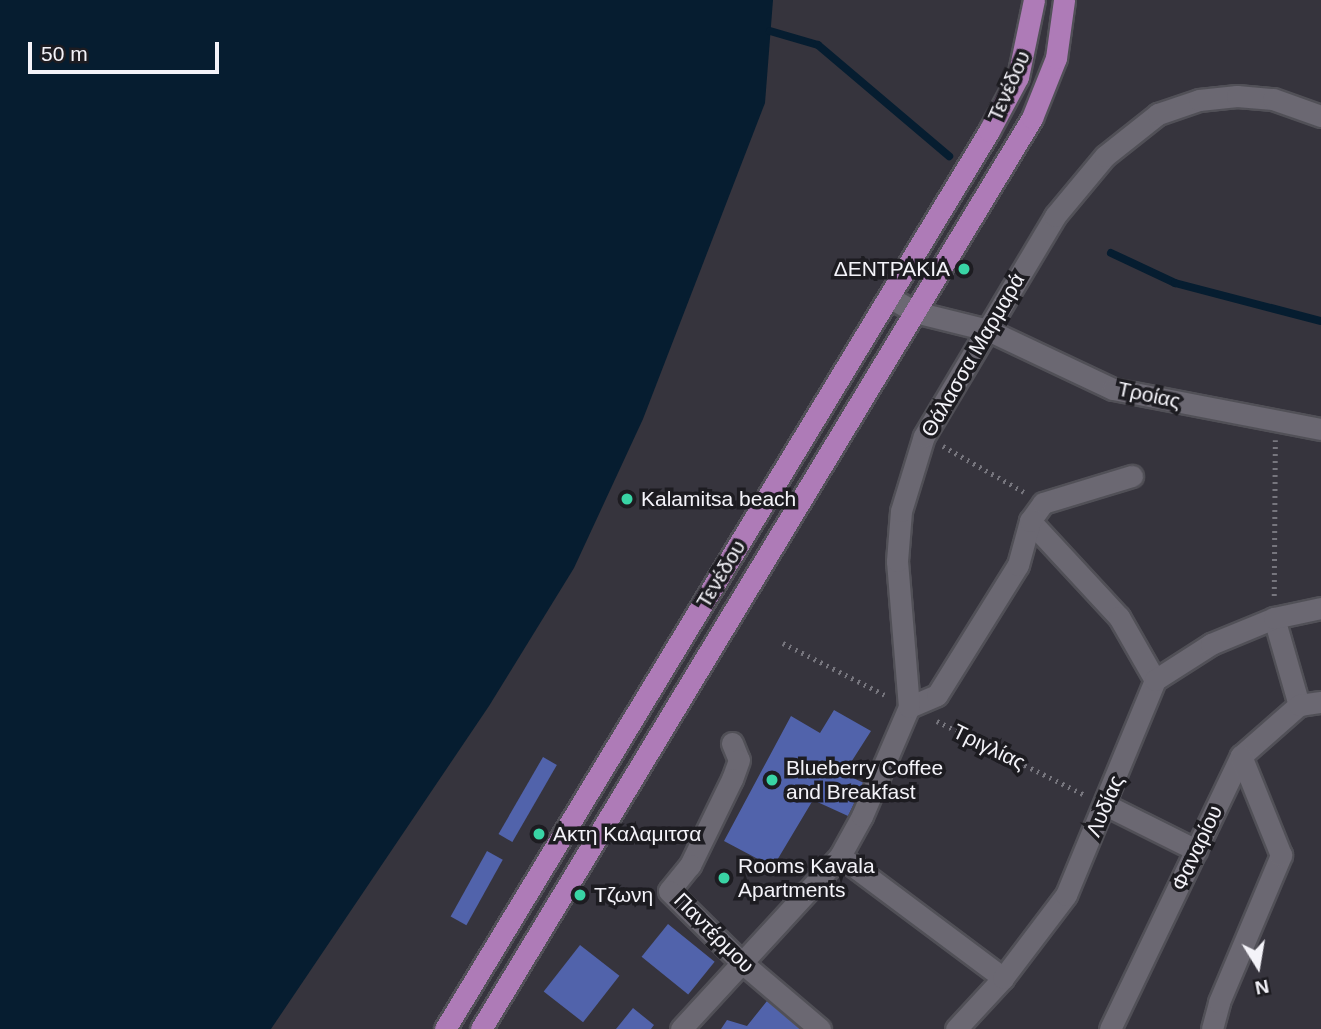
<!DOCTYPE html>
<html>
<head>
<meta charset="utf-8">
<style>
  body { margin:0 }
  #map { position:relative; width:1321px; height:1029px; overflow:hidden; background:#36343d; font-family:Helvetica,sans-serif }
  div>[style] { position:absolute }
  .water>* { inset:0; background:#061d30 }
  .stream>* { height:8px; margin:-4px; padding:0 4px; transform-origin:4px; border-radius:4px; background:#061d30 }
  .building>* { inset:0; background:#5163ab; transform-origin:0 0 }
  .path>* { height:4.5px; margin-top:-2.25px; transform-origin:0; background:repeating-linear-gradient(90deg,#77767e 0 2px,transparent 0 7px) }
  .roads { filter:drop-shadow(2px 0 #515057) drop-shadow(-2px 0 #515057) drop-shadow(0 2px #515057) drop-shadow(0 -2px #515057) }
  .minor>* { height:21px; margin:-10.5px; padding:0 10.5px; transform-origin:10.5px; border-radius:10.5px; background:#6b6872 }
  .major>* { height:21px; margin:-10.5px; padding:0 10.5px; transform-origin:10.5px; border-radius:10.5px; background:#ae7bb7 }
  .dots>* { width:19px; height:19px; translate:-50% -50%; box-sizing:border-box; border:4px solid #1d1c21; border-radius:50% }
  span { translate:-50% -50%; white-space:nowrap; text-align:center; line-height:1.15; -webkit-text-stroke:7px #1d1c21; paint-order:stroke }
  .street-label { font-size:21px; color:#f4f3f9 }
  .poi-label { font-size:21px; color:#f4f3f9 }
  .right { translate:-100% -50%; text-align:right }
  .left { translate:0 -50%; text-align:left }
  .north { position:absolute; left:1223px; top:931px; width:70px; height:70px; -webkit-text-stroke:5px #1d1c21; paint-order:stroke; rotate:169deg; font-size:19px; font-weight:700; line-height:28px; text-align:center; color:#f4f3f9 }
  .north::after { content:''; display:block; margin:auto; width:24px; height:32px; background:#f4f3f9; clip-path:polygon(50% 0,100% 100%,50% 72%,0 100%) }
  .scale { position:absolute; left:28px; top:42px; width:191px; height:32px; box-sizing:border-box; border:4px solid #f4f3f9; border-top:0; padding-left:9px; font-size:21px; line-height:24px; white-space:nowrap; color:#f4f3f9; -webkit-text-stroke:5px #1d1c21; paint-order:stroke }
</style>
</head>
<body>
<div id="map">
  <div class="water">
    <div style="clip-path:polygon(0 0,773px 0,765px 103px,643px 419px,574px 568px,489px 706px,271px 1029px,0 1029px)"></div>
  </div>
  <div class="stream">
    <div style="left:770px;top:31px;width:50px;rotate:16.3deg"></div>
    <div style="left:818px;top:45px;width:172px;rotate:40.3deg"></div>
    <div style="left:1111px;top:253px;width:71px;rotate:25.1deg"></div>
    <div style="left:1175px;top:283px;width:151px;rotate:14.6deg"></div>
  </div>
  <div class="building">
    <div style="clip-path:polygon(834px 710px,871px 731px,848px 767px,834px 762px,831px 768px,864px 783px,848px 816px,813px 800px,773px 867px,724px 841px,791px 716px,820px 733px)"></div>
    <div style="left:543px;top:757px;width:16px;height:89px;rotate:30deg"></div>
    <div style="left:487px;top:851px;width:18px;height:75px;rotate:29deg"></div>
    <div style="left:668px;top:924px;width:60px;height:42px;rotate:39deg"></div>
    <div style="left:580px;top:945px;width:50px;height:59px;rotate:38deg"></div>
    <div style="clip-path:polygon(767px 1001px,803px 1029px,721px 1029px,727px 1020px,747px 1026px)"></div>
    <div style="clip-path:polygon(633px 1008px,654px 1025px,651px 1029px,616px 1029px)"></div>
  </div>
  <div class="path">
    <div style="left:943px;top:446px;width:93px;rotate:29.6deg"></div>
    <div style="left:1274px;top:596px;width:156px;rotate:-89.6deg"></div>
    <div style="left:783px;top:643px;width:114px;rotate:27deg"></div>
    <div style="left:937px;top:721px;width:165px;rotate:26.6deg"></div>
  </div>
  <div class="roads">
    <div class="minor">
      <div style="left:889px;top:297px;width:30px;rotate:30deg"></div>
      <div style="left:915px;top:312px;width:75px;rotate:13.9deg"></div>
      <div style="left:988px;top:330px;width:138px;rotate:25.3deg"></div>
      <div style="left:1113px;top:389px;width:212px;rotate:10.9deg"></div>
      <div style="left:1030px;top:521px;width:131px;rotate:47.2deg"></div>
      <div style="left:1119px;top:617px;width:73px;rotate:60.3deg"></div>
      <div style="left:1274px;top:618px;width:91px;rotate:74deg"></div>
      <div style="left:909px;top:707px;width:30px;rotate:-23deg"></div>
      <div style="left:937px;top:695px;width:153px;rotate:-58.1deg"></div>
      <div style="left:1018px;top:565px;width:46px;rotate:-74.7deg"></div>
      <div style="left:1030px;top:521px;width:22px;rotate:-54deg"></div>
      <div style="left:1043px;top:503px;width:93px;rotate:-16.9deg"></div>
      <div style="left:732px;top:743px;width:18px;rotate:68deg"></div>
      <div style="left:739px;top:760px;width:20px;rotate:110deg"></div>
      <div style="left:732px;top:779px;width:96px;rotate:116deg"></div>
      <div style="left:690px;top:865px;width:33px;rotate:129deg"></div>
      <div style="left:669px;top:891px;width:100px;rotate:44.6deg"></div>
      <div style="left:740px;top:961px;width:105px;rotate:40.4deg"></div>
      <div style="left:1106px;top:805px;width:101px;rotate:26.6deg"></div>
      <div style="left:840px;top:856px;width:204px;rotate:36.8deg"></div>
      <div style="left:681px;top:1029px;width:235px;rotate:-47.4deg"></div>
      <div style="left:840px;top:856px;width:46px;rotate:-61.2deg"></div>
      <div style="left:862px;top:816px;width:119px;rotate:-66.7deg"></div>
      <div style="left:909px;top:707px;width:146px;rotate:-94.7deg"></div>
      <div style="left:897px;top:561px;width:50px;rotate:-85.4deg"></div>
      <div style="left:901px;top:511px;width:78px;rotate:-73deg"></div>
      <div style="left:924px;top:436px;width:256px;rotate:-59.2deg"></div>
      <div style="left:1055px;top:216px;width:78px;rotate:-50.2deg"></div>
      <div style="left:1105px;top:156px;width:68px;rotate:-38.4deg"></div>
      <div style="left:1158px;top:114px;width:43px;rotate:-18.9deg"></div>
      <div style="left:1199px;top:100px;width:38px;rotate:-6deg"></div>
      <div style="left:1237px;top:96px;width:36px;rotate:5deg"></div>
      <div style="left:1273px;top:99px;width:51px;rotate:19.5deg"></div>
      <div style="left:956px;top:1029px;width:69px;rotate:-47.3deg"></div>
      <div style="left:1003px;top:978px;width:104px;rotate:-52.8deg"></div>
      <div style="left:1066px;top:895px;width:233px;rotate:-67.5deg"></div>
      <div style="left:1155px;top:680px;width:67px;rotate:-32.7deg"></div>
      <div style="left:1211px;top:644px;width:68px;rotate:-22.4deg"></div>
      <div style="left:1274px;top:618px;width:48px;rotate:-12deg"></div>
      <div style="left:1110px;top:1029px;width:303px;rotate:-64.4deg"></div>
      <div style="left:1241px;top:756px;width:77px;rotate:-41.3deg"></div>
      <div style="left:1299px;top:705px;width:22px;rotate:-8deg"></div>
      <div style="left:1212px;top:1029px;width:28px;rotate:-75deg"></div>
      <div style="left:1219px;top:1002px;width:160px;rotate:-67.1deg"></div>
      <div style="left:1281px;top:855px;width:107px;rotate:-112deg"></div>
    </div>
    <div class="major">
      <div style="left:445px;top:1029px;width:1050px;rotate:-58.79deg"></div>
      <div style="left:989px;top:131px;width:61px;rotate:-61.8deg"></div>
      <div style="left:1018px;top:77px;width:79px;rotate:-78.3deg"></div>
      <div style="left:481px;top:1029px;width:1065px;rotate:-58.83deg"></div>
      <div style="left:1032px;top:118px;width:65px;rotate:-68.2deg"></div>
      <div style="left:1056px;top:58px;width:59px;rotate:-82.1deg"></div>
    </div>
  </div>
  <div class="dots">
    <div style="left:964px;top:269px;background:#39d4a5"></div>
    <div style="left:627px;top:499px;background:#39d4a5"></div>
    <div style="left:772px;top:780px;background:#39d4a5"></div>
    <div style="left:539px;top:834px;background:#39d4a5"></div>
    <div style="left:724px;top:878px;background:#39d4a5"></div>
    <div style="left:580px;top:895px;background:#39d4a5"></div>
  </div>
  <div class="street-label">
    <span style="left:1009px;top:86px;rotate:-66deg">Τενέδου</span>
    <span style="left:973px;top:355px;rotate:-60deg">Θάλασσα Μαρμαρά</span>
    <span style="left:1149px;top:395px;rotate:12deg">Τροίας</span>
    <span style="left:721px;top:574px;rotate:-59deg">Τενέδου</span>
    <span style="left:989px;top:747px;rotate:26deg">Τριγλίας</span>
    <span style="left:1105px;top:806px;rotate:-67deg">Λυδίας</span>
    <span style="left:1197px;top:848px;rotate:-65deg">Φαναρίου</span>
    <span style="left:714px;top:933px;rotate:45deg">Παντέρμου</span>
  </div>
  <div class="poi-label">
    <span class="right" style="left:950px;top:269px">ΔΕΝΤΡΑΚΙΑ</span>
    <span class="left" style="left:641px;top:499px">Kalamitsa beach</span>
    <span class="left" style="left:786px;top:780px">Blueberry Coffee<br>and Breakfast</span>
    <span class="left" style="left:553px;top:834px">Ακτη Καλαμιτσα</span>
    <span class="left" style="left:738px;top:878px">Rooms Kavala<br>Apartments</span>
    <span class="left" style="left:594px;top:895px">Τζωνη</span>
  </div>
  <div class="north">N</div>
  <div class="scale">50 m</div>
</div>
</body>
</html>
